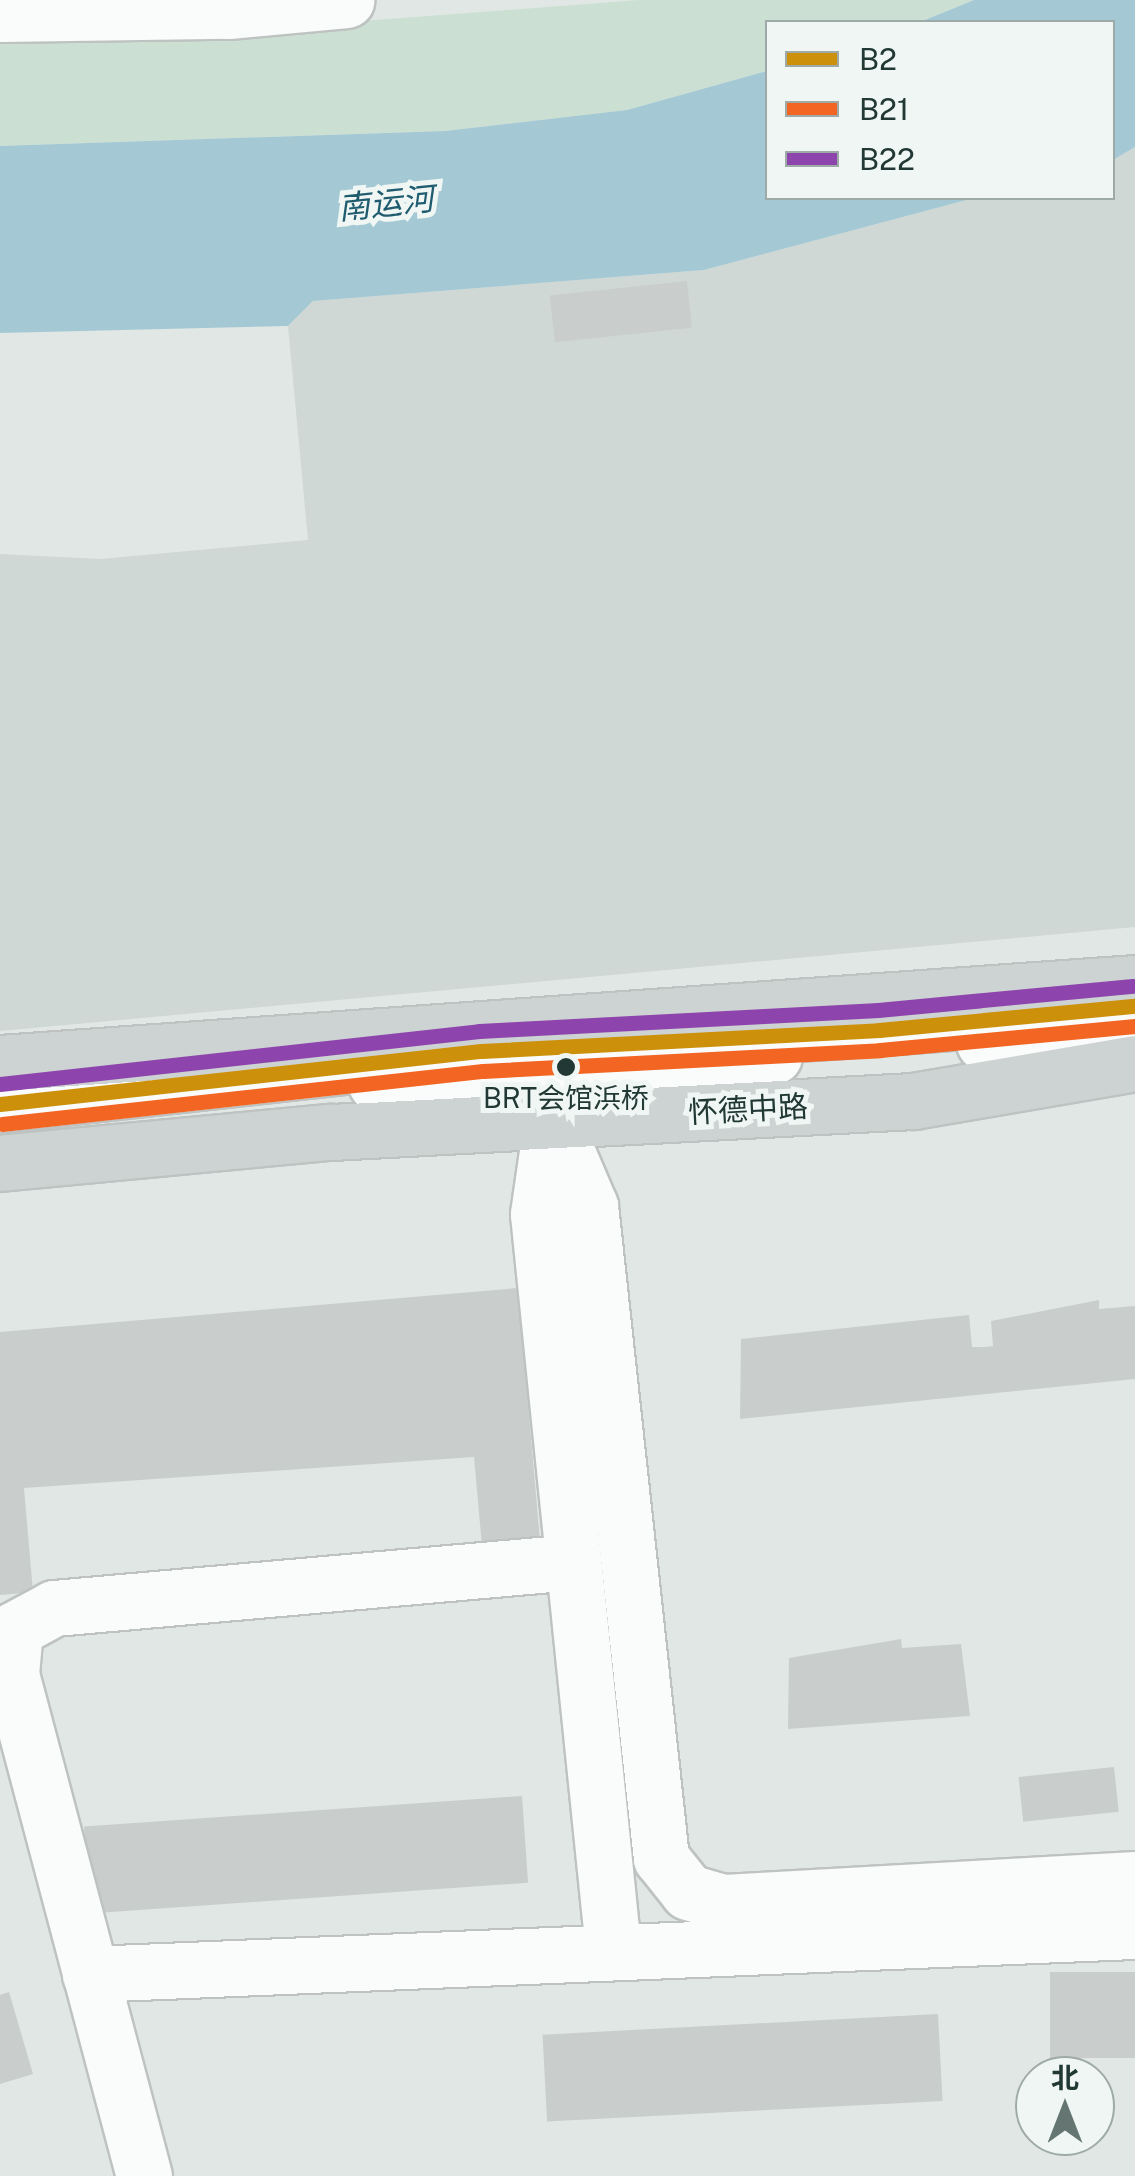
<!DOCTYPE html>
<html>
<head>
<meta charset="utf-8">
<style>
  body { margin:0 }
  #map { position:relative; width:1135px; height:2176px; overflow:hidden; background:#e1e7e5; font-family:"Public Sans","Noto Sans SC",sans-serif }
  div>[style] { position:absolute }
  .built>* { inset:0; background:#cfd8d5 }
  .green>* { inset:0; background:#cbe0d3 }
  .water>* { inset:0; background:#a4c9d4 }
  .building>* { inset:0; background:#c9cecc; transform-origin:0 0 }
  .roads { filter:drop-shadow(2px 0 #bec3c2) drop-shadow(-2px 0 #bec3c2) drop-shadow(0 2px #bec3c2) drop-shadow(0 -2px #bec3c2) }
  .minor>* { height:55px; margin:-27.5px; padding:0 27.5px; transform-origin:27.5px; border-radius:27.5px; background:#fafbfb }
  .major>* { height:55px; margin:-27.5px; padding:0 27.5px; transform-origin:27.5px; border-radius:27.5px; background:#cdd3d2 }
  .bus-1>* { height:15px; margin:-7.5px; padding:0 7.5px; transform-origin:7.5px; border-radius:7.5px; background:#cc900a }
  .bus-2>* { height:15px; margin:-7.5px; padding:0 7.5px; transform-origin:7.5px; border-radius:7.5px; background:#f26522 }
  .bus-3>* { height:15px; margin:-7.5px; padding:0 7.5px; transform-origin:7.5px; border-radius:7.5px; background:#8e44ad }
  .dots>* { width:28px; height:28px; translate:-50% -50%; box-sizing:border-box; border:5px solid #eff6f3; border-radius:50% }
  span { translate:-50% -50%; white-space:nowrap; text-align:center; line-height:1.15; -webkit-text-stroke:10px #eff6f3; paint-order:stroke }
  .bus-label { font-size:28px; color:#213834 }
  .street-label { font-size:30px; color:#213834 }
  .water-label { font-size:32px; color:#205c70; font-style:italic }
  .legend { position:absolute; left:765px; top:20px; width:350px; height:180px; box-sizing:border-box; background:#eff6f3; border:2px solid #9daaa7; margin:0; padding:12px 18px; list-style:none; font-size:30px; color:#213834 }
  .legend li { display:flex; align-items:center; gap:20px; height:50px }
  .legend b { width:50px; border:2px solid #9daaa7 }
  .north { position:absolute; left:1015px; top:2056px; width:100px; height:100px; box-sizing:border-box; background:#eff6f3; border:2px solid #9daaa7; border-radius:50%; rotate:0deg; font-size:28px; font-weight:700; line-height:40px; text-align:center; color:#213834 }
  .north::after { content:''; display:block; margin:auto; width:35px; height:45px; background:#647572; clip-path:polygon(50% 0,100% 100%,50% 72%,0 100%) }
</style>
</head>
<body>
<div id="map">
  <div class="built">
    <div style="clip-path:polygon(1135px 147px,1135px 927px,0 1031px,0 554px,100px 559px,308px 540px,288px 326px,313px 301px,704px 270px,974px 198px,1112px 198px,1113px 160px)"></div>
  </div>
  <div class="green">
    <div style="clip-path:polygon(639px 0,974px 0,920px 22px,768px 22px,767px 71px,627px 110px,445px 131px,0 146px,0 36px,216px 32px)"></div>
  </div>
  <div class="water">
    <div style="clip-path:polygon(974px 0,1135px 0,1135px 147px,1113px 160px,1112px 22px,920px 22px)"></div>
    <div style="clip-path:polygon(767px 71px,768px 198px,974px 198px,704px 270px,313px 301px,288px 326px,0 333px,0 146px,445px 131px,627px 110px)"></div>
  </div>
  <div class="building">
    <div style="left:687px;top:281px;width:47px;height:138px;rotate:84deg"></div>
    <div style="clip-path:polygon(518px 1288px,540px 1541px,482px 1546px,474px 1457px,24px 1488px,33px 1592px,0 1595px,0 1332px)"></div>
    <div style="clip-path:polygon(1099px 1300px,1099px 1309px,1135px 1306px,1135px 1379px,740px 1419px,741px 1339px,969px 1315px,972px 1347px,985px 1347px,993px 1346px,991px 1321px)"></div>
    <div style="clip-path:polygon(901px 1639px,902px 1648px,961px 1644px,970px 1716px,788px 1729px,789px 1658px)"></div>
    <div style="left:1114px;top:1767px;width:45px;height:96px;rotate:84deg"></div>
    <div style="left:522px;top:1796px;width:87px;height:439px;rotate:86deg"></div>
    <div style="left:1135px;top:1972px;width:86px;height:85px;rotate:90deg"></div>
    <div style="clip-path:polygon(9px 1992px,33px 2074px,0 2084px,0 1995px)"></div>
    <div style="left:938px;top:2014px;width:87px;height:396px;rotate:87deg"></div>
  </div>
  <div class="roads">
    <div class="minor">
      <div style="left:0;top:14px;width:228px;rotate:-0.8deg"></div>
      <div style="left:228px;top:11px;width:119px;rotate:-5.3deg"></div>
      <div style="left:729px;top:1038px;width:295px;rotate:-4.1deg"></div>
      <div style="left:984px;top:1043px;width:152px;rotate:-5.7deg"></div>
      <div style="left:376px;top:1084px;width:399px;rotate:-4deg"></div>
      <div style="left:0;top:1104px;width:417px;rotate:-6.3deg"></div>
      <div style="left:552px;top:1117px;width:97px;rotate:66.9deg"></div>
      <div style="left:590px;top:1206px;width:656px;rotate:83.79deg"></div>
      <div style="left:661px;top:1858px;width:43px;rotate:51.5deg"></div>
      <div style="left:688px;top:1892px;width:37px;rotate:16deg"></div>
      <div style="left:724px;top:1902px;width:412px;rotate:-3.2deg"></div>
      <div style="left:552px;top:1117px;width:98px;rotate:98.2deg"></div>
      <div style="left:538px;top:1214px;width:738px;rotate:84.17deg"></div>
      <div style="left:90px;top:1974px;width:1046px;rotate:-2.36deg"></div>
      <div style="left:144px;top:2176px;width:519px;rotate:-104.84deg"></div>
      <div style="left:11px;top:1674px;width:45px;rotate:-84.9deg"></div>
      <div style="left:15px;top:1629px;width:44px;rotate:-28.3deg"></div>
      <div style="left:54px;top:1608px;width:521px;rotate:-5.07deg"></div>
    </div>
    <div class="major">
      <div style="left:0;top:1063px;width:1138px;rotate:-4.03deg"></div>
      <div style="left:0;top:1163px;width:332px;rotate:-5.4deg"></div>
      <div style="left:331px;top:1132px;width:583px;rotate:-3.05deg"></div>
      <div style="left:913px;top:1101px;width:225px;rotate:-9.7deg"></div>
    </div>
  </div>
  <div class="bus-1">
    <div style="left:0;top:1104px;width:484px;rotate:-6.3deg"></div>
    <div style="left:481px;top:1051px;width:399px;rotate:-3deg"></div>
    <div style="left:879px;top:1030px;width:257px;rotate:-5.4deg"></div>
  </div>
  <div class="bus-2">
    <div style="left:2px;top:1124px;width:484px;rotate:-6.3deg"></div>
    <div style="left:483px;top:1071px;width:398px;rotate:-3deg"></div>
    <div style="left:880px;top:1050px;width:256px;rotate:-5.4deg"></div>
  </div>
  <div class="bus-3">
    <div style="left:0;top:1084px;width:482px;rotate:-6.3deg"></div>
    <div style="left:479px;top:1031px;width:400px;rotate:-3deg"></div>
    <div style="left:878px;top:1010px;width:256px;rotate:-5.4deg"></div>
  </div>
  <div class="dots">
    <div style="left:566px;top:1067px;background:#213834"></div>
  </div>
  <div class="bus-label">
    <span style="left:566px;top:1098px">BRT会馆浜桥</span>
  </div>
  <div class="street-label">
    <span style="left:748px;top:1109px;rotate:-3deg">怀德中路</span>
  </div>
  <div class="water-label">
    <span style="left:386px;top:204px;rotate:-6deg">南运河</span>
  </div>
  <ul class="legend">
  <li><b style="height:12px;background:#cc900a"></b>B2</li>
  <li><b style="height:12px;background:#f26522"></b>B21</li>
  <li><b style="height:12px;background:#8e44ad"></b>B22</li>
  </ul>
  <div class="north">北</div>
</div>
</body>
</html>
